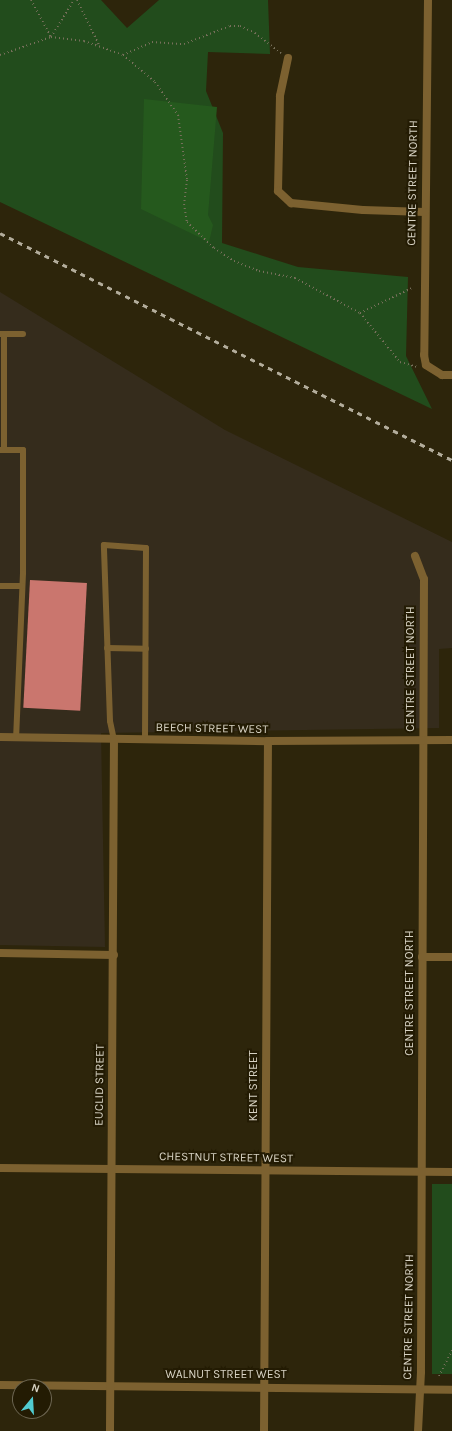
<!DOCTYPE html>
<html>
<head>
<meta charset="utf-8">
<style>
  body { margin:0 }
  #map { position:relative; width:452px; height:1431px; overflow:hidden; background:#2d250b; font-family:Karla,sans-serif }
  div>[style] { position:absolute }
  .industrial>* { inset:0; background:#352c1c }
  .green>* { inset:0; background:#224c1c; transform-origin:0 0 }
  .forest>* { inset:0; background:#25591d }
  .building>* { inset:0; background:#ca766e; transform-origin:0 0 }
  .path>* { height:2px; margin-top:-1px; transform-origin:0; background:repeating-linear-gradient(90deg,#77705b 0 1px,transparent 0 4px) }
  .lane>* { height:6px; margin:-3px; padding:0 3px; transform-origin:3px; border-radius:3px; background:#7c6130 }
  .street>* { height:8px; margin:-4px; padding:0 4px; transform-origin:4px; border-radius:4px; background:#7c6130 }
  .rail>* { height:3px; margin-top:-1.5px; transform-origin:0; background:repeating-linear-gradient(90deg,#b3ad9c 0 5px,transparent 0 10px) }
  span { translate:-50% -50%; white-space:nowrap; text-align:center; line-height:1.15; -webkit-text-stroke:4px #231b03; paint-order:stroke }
  .street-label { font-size:12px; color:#d7d2c3 }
  .north { position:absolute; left:12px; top:1379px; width:40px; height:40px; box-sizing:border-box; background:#231b03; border:1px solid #6b6450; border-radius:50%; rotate:18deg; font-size:11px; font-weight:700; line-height:16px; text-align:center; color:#d7d2c3 }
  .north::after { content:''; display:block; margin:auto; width:14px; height:18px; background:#51ccd1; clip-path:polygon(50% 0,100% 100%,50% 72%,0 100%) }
</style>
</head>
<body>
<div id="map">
  <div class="industrial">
    <div style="clip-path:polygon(0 292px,225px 430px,452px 542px,452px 648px,439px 649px,439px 728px,101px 733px,105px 947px,0 945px)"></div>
  </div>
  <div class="green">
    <div style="clip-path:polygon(0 0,101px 0,127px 28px,159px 0,268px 0,270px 54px,208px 52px,206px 91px,223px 133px,222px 243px,298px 267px,408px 277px,406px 356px,432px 409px,0 202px)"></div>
    <div style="left:452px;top:1184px;width:190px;height:20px;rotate:90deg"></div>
  </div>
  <div class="forest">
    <div style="clip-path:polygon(144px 99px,217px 107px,208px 215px,213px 225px,209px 242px,141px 209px)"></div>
  </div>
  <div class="building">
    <div style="left:30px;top:580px;width:57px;height:128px;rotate:3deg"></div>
  </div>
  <div class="path">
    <div style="left:31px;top:0;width:42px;rotate:61.6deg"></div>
    <div style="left:51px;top:37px;width:44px;rotate:-58.1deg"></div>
    <div style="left:77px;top:0;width:50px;rotate:63.9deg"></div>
    <div style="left:0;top:55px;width:54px;rotate:-19.4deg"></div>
    <div style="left:51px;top:37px;width:33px;rotate:7deg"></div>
    <div style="left:84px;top:41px;width:41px;rotate:19.7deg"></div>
    <div style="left:123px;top:55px;width:42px;rotate:40.2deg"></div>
    <div style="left:155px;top:82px;width:40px;rotate:55.1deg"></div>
    <div style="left:178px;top:115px;width:66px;rotate:82.1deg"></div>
    <div style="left:187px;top:180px;width:24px;rotate:97deg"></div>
    <div style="left:184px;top:204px;width:18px;rotate:81deg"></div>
    <div style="left:187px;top:222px;width:37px;rotate:44deg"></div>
    <div style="left:214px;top:248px;width:24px;rotate:33deg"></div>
    <div style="left:234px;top:261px;width:27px;rotate:22deg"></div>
    <div style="left:259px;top:271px;width:37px;rotate:11deg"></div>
    <div style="left:295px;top:278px;width:74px;rotate:28.3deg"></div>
    <div style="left:360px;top:313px;width:58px;rotate:-25.7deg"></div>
    <div style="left:123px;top:55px;width:32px;rotate:-24deg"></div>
    <div style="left:152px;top:42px;width:32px;rotate:4deg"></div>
    <div style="left:184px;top:44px;width:49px;rotate:-21.4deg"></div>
    <div style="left:230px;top:26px;width:10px"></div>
    <div style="left:240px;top:26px;width:17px;rotate:25deg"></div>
    <div style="left:255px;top:33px;width:33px;rotate:38deg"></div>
    <div style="left:360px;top:313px;width:63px;rotate:50.8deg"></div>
    <div style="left:400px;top:362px;width:19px;rotate:16deg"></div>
    <div style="left:439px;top:1376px;width:29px;rotate:-63deg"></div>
  </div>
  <div class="lane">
    <div style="left:0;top:334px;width:23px"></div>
    <div style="left:4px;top:334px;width:116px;rotate:90deg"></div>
    <div style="left:0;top:450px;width:23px"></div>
    <div style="left:23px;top:450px;width:123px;rotate:90deg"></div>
    <div style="left:23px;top:573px;width:165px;rotate:92.4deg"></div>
    <div style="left:0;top:586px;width:22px"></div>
    <div style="left:107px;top:648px;width:39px;rotate:1deg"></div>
    <div style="left:114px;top:740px;width:19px;rotate:-102deg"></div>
    <div style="left:110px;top:721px;width:176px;rotate:-92deg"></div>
    <div style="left:104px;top:545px;width:42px;rotate:4.1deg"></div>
    <div style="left:146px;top:548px;width:192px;rotate:90.3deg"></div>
  </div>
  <div class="street">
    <div style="left:428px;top:0;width:355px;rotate:90.6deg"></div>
    <div style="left:424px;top:355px;width:10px;rotate:79deg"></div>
    <div style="left:426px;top:365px;width:19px;rotate:32deg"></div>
    <div style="left:442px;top:375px;width:10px"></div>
    <div style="left:288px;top:58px;width:39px;rotate:102deg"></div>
    <div style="left:280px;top:96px;width:95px;rotate:91.2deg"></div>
    <div style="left:278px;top:191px;width:18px;rotate:43deg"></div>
    <div style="left:291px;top:203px;width:72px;rotate:5.6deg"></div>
    <div style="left:363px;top:210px;width:62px;rotate:1.8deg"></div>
    <div style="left:415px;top:556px;width:25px;rotate:69deg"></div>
    <div style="left:424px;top:579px;width:793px;rotate:90.22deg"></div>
    <div style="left:421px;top:1372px;width:59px;rotate:92.9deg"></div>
    <div style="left:0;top:737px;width:268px;rotate:0.9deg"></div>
    <div style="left:268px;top:741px;width:184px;rotate:-0.3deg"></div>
    <div style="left:0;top:953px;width:114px;rotate:1deg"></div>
    <div style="left:422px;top:957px;width:30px"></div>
    <div style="left:0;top:1168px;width:452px;rotate:0.5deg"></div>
    <div style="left:0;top:1385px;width:452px;rotate:0.6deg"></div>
    <div style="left:110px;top:1431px;width:691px;rotate:-89.67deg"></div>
    <div style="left:264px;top:1431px;width:690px;rotate:-89.67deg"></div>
  </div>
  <div class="rail">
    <div style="left:0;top:233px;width:506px;rotate:26.67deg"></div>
  </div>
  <div class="street-label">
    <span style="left:413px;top:183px;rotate:-89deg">CENTRE STREET NORTH</span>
    <span style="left:411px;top:669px;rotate:-90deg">CENTRE STREET NORTH</span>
    <span style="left:212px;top:729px;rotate:1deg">BEECH STREET WEST</span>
    <span style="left:410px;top:993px;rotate:-90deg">CENTRE STREET NORTH</span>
    <span style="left:100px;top:1085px;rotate:-89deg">EUCLID STREET</span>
    <span style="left:254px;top:1086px;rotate:-90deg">KENT STREET</span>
    <span style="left:226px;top:1158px;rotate:1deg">CHESTNUT STREET WEST</span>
    <span style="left:409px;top:1317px;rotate:-89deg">CENTRE STREET NORTH</span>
    <span style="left:226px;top:1375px">WALNUT STREET WEST</span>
  </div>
  <div class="north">N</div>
</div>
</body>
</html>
